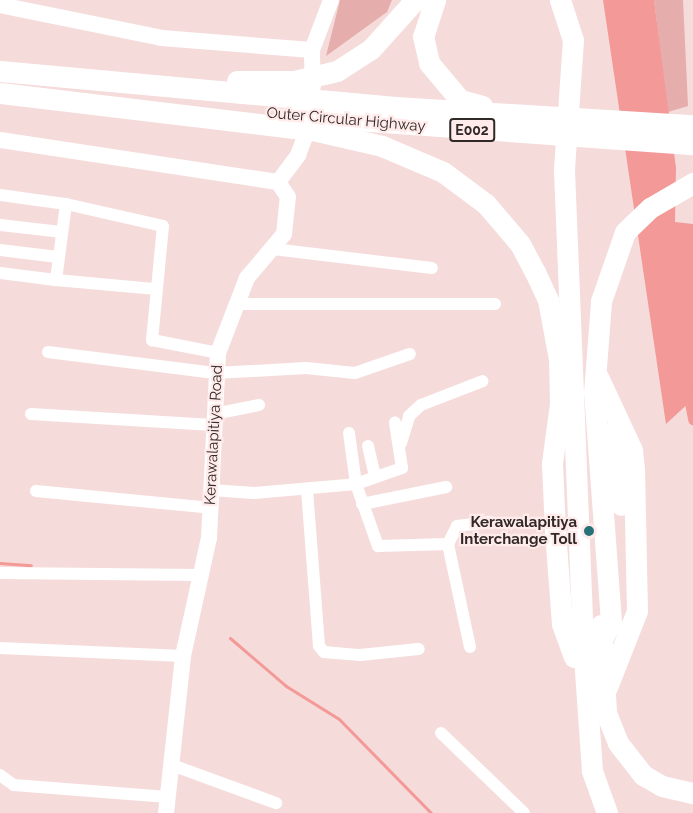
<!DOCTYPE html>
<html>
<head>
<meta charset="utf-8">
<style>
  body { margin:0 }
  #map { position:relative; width:693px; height:813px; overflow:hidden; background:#f5dcdb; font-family:Raleway,sans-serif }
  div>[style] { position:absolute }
  .green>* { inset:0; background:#e5adab }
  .water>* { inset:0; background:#f39997 }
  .stream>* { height:3px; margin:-1.5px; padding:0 1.5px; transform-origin:1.5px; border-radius:1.5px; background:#f39997 }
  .canal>* { height:10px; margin:-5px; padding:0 5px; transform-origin:5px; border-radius:5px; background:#f39997 }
  .street>* { height:12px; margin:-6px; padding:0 6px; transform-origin:6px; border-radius:6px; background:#fff }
  .secondary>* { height:16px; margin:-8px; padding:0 8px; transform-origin:8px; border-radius:8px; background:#fff }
  .highway>* { height:21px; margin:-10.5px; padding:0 10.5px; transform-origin:10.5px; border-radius:10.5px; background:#fff }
  .dots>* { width:16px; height:16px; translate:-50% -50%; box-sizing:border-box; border:3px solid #ffebea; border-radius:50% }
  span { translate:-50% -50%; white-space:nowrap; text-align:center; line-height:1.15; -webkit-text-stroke:4.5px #ffebea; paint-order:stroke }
  .shield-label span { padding:2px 4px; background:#ffebea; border:2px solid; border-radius:4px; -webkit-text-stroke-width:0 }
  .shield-label { font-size:14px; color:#312828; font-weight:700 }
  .street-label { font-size:15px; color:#312828 }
  .poi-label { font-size:15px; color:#312828; font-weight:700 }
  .right { translate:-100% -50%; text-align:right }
</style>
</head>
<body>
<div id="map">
  <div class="green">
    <div style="clip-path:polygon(340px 0,392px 0,387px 12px,326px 56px)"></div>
    <div style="clip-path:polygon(654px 0,683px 0,688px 106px,668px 112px)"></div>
  </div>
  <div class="water">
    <div style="clip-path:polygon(603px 0,654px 0,676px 168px,675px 222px,693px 224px,693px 399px,666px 424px)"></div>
  </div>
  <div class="stream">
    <div style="left:0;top:563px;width:31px;rotate:4deg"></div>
    <div style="left:230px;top:638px;width:74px;rotate:40.6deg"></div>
    <div style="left:286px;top:686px;width:62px;rotate:31.9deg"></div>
    <div style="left:339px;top:719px;width:132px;rotate:45.6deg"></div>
  </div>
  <div class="canal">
    <div style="left:687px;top:388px;width:33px;rotate:79deg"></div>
  </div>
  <div class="street">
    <div style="left:0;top:195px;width:67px;rotate:7.8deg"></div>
    <div style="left:66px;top:204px;width:99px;rotate:12.8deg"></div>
    <div style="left:163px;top:226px;width:115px;rotate:95.5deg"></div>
    <div style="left:152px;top:340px;width:67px;rotate:11.1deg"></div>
    <div style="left:66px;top:204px;width:77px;rotate:97.5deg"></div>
    <div style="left:56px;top:280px;width:98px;rotate:5.2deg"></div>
    <div style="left:0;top:225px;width:61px;rotate:6.5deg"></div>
    <div style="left:273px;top:249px;width:160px;rotate:6.8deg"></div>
    <div style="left:0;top:250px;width:58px;rotate:6.9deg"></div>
    <div style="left:0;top:273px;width:56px;rotate:7.1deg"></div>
    <div style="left:235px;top:304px;width:260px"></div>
    <div style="left:48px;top:352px;width:168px;rotate:7.2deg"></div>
    <div style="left:215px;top:373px;width:91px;rotate:-3.1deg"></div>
    <div style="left:306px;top:368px;width:49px;rotate:5.8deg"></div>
    <div style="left:355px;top:373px;width:58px;rotate:-19.1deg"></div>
    <div style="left:31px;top:414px;width:182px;rotate:3.5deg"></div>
    <div style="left:214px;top:414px;width:46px;rotate:-11.3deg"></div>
    <div style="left:349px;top:433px;width:51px;rotate:82.2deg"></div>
    <div style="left:356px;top:484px;width:49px;rotate:-19.2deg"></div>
    <div style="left:402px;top:468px;width:46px;rotate:-98.8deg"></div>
    <div style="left:401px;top:443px;width:28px;rotate:-73deg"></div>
    <div style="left:409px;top:416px;width:16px;rotate:-43deg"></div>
    <div style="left:421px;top:405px;width:66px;rotate:-21.2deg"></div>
    <div style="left:368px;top:446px;width:32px;rotate:77deg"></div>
    <div style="left:211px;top:490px;width:43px;rotate:4deg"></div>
    <div style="left:254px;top:493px;width:102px;rotate:-5deg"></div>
    <div style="left:356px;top:484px;width:66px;rotate:70.5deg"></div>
    <div style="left:378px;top:546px;width:70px;rotate:-1.6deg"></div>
    <div style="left:307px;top:490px;width:156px;rotate:85.6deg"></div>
    <div style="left:319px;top:646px;width:8px;rotate:50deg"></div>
    <div style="left:324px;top:652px;width:36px;rotate:5deg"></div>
    <div style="left:360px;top:655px;width:59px;rotate:-5.8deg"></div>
    <div style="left:36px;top:491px;width:176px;rotate:5.5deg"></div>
    <div style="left:362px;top:504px;width:86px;rotate:-11.4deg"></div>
    <div style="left:0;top:573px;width:201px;rotate:0.6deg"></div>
    <div style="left:470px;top:647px;width:105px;rotate:-102.1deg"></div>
    <div style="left:448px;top:544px;width:20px;rotate:-63deg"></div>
    <div style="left:457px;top:526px;width:33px;rotate:-7deg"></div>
    <div style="left:0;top:648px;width:183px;rotate:2.5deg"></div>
    <div style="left:441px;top:733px;width:115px;rotate:43.9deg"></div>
    <div style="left:172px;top:765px;width:111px;rotate:20.1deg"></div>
    <div style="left:0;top:775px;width:17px;rotate:36deg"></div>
    <div style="left:14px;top:785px;width:154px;rotate:4.5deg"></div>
  </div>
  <div class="secondary">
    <div style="left:0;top:5px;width:165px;rotate:11.5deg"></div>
    <div style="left:162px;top:38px;width:150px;rotate:4.6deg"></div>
    <div style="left:313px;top:86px;width:36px;rotate:-92deg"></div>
    <div style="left:312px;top:50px;width:53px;rotate:-69.2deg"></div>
    <div style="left:0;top:140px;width:281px;rotate:8.6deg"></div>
    <div style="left:166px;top:813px;width:158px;rotate:-83.8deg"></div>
    <div style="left:183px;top:656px;width:121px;rotate:-77.6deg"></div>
    <div style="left:209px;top:538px;width:185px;rotate:-87.2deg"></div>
    <div style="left:218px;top:353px;width:80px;rotate:-68.9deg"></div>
    <div style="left:247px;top:278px;width:57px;rotate:-49.9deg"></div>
    <div style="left:284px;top:234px;width:37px;rotate:-84deg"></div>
    <div style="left:288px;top:197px;width:18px;rotate:-124deg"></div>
    <div style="left:278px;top:182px;width:34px;rotate:-53deg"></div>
    <div style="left:298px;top:155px;width:36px;rotate:-69deg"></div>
  </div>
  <div class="highway">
    <div style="left:435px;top:0;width:38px;rotate:108deg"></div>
    <div style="left:423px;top:36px;width:28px;rotate:77deg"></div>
    <div style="left:429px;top:63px;width:48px;rotate:50deg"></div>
    <div style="left:460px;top:100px;width:23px;rotate:15deg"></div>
    <div style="left:560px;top:0;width:42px;rotate:72deg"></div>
    <div style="left:573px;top:40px;width:130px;rotate:94deg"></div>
    <div style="left:564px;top:170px;width:458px;rotate:87.7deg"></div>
    <div style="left:582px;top:628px;width:143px;rotate:86deg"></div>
    <div style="left:592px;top:771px;width:45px;rotate:70.3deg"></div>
    <div style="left:0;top:71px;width:397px;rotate:5.2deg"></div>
    <div style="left:395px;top:107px;width:299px;rotate:3.5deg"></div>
    <div style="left:237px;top:81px;width:57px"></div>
    <div style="left:294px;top:81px;width:44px;rotate:-13.1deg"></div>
    <div style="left:337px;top:71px;width:40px;rotate:-32.9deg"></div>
    <div style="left:371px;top:49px;width:66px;rotate:-48.1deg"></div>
    <div style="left:0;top:93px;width:319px;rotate:6.8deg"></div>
    <div style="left:317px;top:131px;width:67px;rotate:13deg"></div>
    <div style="left:382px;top:146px;width:66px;rotate:23.1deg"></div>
    <div style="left:443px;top:172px;width:54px;rotate:36.7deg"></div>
    <div style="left:486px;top:204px;width:52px;rotate:49.6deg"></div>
    <div style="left:520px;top:244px;width:32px;rotate:62deg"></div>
    <div style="left:535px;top:272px;width:31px;rotate:65deg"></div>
    <div style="left:548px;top:300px;width:60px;rotate:79.4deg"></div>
    <div style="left:559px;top:359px;width:45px;rotate:88.7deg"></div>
    <div style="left:560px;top:404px;width:60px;rotate:97.7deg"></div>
    <div style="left:552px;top:463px;width:68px;rotate:87.5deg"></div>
    <div style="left:555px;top:531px;width:93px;rotate:85.7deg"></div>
    <div style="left:562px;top:624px;width:35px;rotate:70deg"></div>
    <div style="left:299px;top:116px;width:395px;rotate:4.1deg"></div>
    <div style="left:598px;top:377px;width:81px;rotate:65deg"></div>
    <div style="left:632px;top:450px;width:18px;rotate:84deg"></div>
    <div style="left:634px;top:468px;width:143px;rotate:88.8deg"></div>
    <div style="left:637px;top:611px;width:82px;rotate:111.5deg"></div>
    <div style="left:609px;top:433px;width:21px;rotate:67deg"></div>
    <div style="left:617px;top:452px;width:53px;rotate:85.7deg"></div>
    <div style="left:601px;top:625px;width:88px;rotate:86.7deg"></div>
    <div style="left:606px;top:713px;width:32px;rotate:68deg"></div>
    <div style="left:618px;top:743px;width:41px;rotate:52deg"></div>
    <div style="left:643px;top:775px;width:22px;rotate:30deg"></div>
    <div style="left:662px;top:786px;width:32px;rotate:13deg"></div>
    <div style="left:602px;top:639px;width:19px;rotate:-62deg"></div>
    <div style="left:611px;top:622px;width:230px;rotate:-94.2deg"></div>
    <div style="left:594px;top:393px;width:92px;rotate:-85.6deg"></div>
    <div style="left:601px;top:301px;width:73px;rotate:-70.8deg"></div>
    <div style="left:625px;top:232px;width:35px;rotate:-44deg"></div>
    <div style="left:650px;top:208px;width:50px;rotate:-30.2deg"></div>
  </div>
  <div class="dots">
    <div style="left:589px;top:531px;background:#277179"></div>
  </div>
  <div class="shield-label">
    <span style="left:472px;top:130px">E002</span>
  </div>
  <div class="street-label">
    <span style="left:346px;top:120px;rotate:5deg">Outer Circular Highway</span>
    <span style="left:214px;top:435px;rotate:-87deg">Kerawalapitiya Road</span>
  </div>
  <div class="poi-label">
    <span class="right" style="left:577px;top:531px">Kerawalapitiya<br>Interchange Toll</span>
  </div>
</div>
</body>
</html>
